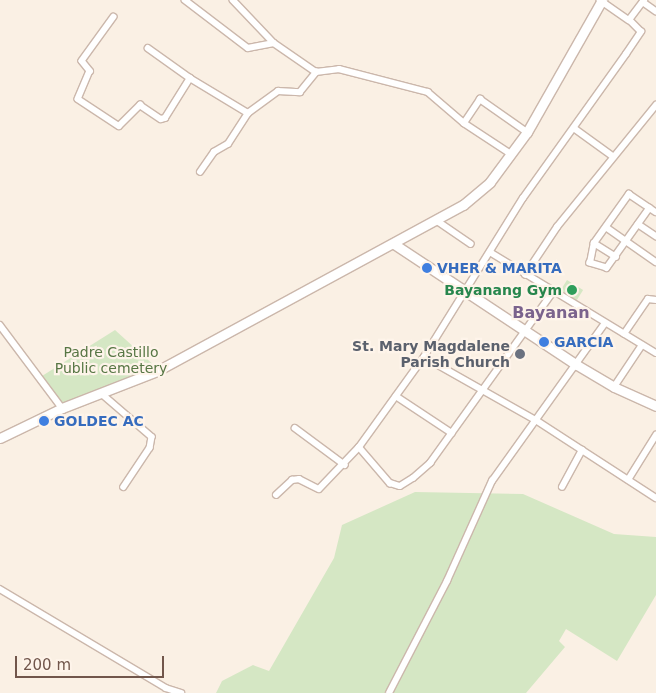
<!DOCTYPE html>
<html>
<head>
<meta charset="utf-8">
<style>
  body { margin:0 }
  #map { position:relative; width:656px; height:693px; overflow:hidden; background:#faf0e4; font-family:"DejaVu Sans",sans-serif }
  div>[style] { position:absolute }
  .green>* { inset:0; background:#d5e7c4; transform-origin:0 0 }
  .roads { filter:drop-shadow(1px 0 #cbb7ab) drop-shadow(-1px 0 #cbb7ab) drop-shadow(0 1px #cbb7ab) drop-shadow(0 -1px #cbb7ab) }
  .street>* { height:5.5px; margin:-2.75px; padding:0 2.75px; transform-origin:2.75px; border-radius:2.75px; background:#fff }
  .secondary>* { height:9px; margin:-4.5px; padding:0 4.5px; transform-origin:4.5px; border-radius:4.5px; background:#fff }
  .dots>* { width:14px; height:14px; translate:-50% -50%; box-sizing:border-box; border:2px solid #fef4ea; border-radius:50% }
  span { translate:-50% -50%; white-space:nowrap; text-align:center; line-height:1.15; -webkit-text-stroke:4.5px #fef4ea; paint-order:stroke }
  .shop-label { font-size:14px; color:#366cbe; font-weight:700 }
  .left { translate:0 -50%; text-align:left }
  .leisure-label { font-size:14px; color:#27864d; font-weight:700 }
  .right { translate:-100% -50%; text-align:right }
  .worship-label { font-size:14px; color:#5b616d; font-weight:700 }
  .park-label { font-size:14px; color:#577644 }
  .quarter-label { font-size:16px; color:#7b638d; font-weight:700 }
  .scale { position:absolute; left:15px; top:656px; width:149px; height:22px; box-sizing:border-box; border:2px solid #71564b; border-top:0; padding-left:6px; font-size:15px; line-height:18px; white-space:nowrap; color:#71564b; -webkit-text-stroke:4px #fef4ea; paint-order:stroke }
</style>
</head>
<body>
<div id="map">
  <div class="green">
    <div style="left:567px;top:280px;width:19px;height:12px;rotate:32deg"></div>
    <div style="clip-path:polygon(115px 330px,157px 368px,63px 404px,42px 376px)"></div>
    <div style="clip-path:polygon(415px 492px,523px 494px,614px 534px,656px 537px,656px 595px,617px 661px,566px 629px,559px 641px,565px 647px,526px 693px,216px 693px,222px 681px,253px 665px,269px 671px,334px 558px,342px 525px)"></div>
  </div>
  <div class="roads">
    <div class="street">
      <div style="left:185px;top:0;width:79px;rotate:37.3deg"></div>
      <div style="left:248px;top:48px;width:26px;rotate:-11deg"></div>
      <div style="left:233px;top:0;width:59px;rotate:46.4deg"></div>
      <div style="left:274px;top:43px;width:51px;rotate:34.6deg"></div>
      <div style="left:600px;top:0;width:35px;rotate:35deg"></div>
      <div style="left:643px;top:2px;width:16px;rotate:35deg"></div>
      <div style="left:114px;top:17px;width:54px;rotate:126deg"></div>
      <div style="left:82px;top:61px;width:13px;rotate:51deg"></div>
      <div style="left:90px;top:71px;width:30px;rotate:113deg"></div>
      <div style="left:78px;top:99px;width:49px;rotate:33.4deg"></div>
      <div style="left:119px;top:126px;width:30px;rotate:-45deg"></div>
      <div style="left:140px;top:105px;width:25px;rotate:34deg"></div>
      <div style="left:161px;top:119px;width:4px;rotate:-14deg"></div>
      <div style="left:165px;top:118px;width:47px;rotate:-58deg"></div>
      <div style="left:190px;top:78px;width:68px;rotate:31.1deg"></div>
      <div style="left:248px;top:113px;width:37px;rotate:-36deg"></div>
      <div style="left:278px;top:91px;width:22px;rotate:3deg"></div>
      <div style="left:300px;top:92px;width:26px;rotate:-51deg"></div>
      <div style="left:316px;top:72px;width:23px;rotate:-7deg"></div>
      <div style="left:339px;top:69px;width:92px;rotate:14.5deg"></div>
      <div style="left:428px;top:92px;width:48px;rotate:40.7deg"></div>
      <div style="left:464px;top:123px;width:56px;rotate:33.4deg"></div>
      <div style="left:148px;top:48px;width:52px;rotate:35.5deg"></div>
      <div style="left:464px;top:123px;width:29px;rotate:-56deg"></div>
      <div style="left:480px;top:99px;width:57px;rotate:35.1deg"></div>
      <div style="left:574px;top:128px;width:49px;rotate:35.9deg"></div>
      <div style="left:200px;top:172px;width:24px;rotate:-55deg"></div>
      <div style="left:214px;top:152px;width:16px;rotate:-30deg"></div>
      <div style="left:228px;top:144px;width:37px;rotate:-57deg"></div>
      <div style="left:650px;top:208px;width:74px;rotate:125.6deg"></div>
      <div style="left:607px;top:268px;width:18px;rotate:-164deg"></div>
      <div style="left:590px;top:263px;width:20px;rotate:-79deg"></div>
      <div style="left:594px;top:243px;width:60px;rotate:-54.5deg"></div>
      <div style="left:629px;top:194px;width:32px;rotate:34deg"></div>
      <div style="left:436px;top:220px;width:42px;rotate:34.4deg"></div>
      <div style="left:638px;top:224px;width:22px;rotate:34deg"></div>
      <div style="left:606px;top:227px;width:61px;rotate:35deg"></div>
      <div style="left:594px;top:243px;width:26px;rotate:32deg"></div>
      <div style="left:490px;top:252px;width:194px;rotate:31.3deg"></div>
      <div style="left:525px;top:275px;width:58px;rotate:-56.3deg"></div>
      <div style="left:557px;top:227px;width:157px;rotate:-50.9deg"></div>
      <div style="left:0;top:325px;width:104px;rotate:53.2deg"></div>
      <div style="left:624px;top:334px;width:42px;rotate:-55.6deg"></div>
      <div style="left:648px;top:299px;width:8px;rotate:7deg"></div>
      <div style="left:424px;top:357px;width:129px;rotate:29.4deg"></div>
      <div style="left:536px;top:420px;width:143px;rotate:33deg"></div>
      <div style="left:614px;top:387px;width:50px;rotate:-56.3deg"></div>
      <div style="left:101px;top:393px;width:67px;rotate:40.8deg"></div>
      <div style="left:152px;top:437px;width:11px;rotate:100deg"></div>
      <div style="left:150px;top:448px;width:47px;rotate:123.7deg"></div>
      <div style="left:396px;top:396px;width:67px;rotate:33.5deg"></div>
      <div style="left:295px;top:428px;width:62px;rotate:36.5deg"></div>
      <div style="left:359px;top:447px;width:48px;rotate:49.3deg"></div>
      <div style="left:390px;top:483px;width:10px;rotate:17deg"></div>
      <div style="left:400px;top:486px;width:15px;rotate:-32deg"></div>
      <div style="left:413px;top:478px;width:23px;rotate:-41deg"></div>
      <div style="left:430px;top:463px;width:211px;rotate:-54.3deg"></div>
      <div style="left:628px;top:480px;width:53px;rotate:-58.1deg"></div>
      <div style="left:562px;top:487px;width:42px;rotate:-61.6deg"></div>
      <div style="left:276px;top:495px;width:22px;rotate:-43deg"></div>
      <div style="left:292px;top:480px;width:7px;rotate:-8deg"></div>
      <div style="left:299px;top:479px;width:22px;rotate:27deg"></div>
      <div style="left:319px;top:489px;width:58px;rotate:-46.4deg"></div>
      <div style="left:359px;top:447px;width:111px;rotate:-54.2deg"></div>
      <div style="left:424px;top:357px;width:187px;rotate:-58.1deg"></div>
      <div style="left:523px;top:198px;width:177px;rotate:-54.4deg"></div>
      <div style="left:626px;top:54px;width:27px;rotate:-56deg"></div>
      <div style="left:641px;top:32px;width:17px;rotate:-135deg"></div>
      <div style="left:629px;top:20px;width:25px;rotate:-53deg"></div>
      <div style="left:0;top:589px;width:193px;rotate:30.8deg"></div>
      <div style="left:166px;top:688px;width:16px;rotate:18deg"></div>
      <div style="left:389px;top:693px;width:126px;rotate:-62.6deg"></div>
      <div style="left:447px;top:581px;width:110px;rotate:-65.8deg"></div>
      <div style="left:492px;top:481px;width:194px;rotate:-54.4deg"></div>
    </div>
    <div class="secondary">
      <div style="left:394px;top:244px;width:219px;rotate:33.5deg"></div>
      <div style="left:577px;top:365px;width:43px;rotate:30.7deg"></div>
      <div style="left:614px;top:387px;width:46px;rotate:24.3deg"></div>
      <div style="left:0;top:438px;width:69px;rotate:-25.8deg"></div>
      <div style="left:62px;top:408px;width:102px;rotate:-21.3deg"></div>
      <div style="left:157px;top:371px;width:348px;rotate:-28.5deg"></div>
      <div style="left:463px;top:205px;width:35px;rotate:-40deg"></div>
      <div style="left:490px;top:182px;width:62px;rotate:-53.5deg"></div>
      <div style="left:527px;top:132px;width:152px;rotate:-60.4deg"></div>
    </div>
  </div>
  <div class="dots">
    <div style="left:427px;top:268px;background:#3f7fe0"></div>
    <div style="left:572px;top:290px;background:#2e9e5b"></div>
    <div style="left:544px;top:342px;background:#3f7fe0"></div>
    <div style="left:520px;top:354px;background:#6b7280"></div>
    <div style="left:44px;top:421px;background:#3f7fe0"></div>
  </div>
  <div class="shop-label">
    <span class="left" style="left:437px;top:268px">VHER &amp; MARITA</span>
    <span class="left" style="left:554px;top:342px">GARCIA</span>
    <span class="left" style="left:54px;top:421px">GOLDEC AC</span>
  </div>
  <div class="leisure-label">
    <span class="right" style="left:562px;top:290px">Bayanang Gym</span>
  </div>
  <div class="worship-label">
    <span class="right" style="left:510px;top:354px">St. Mary Magdalene<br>Parish Church</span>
  </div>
  <div class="park-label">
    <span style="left:111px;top:360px">Padre Castillo<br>Public cemetery</span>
  </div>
  <div class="quarter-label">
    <span style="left:551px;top:313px">Bayanan</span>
  </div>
  <div class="scale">200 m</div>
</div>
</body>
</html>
